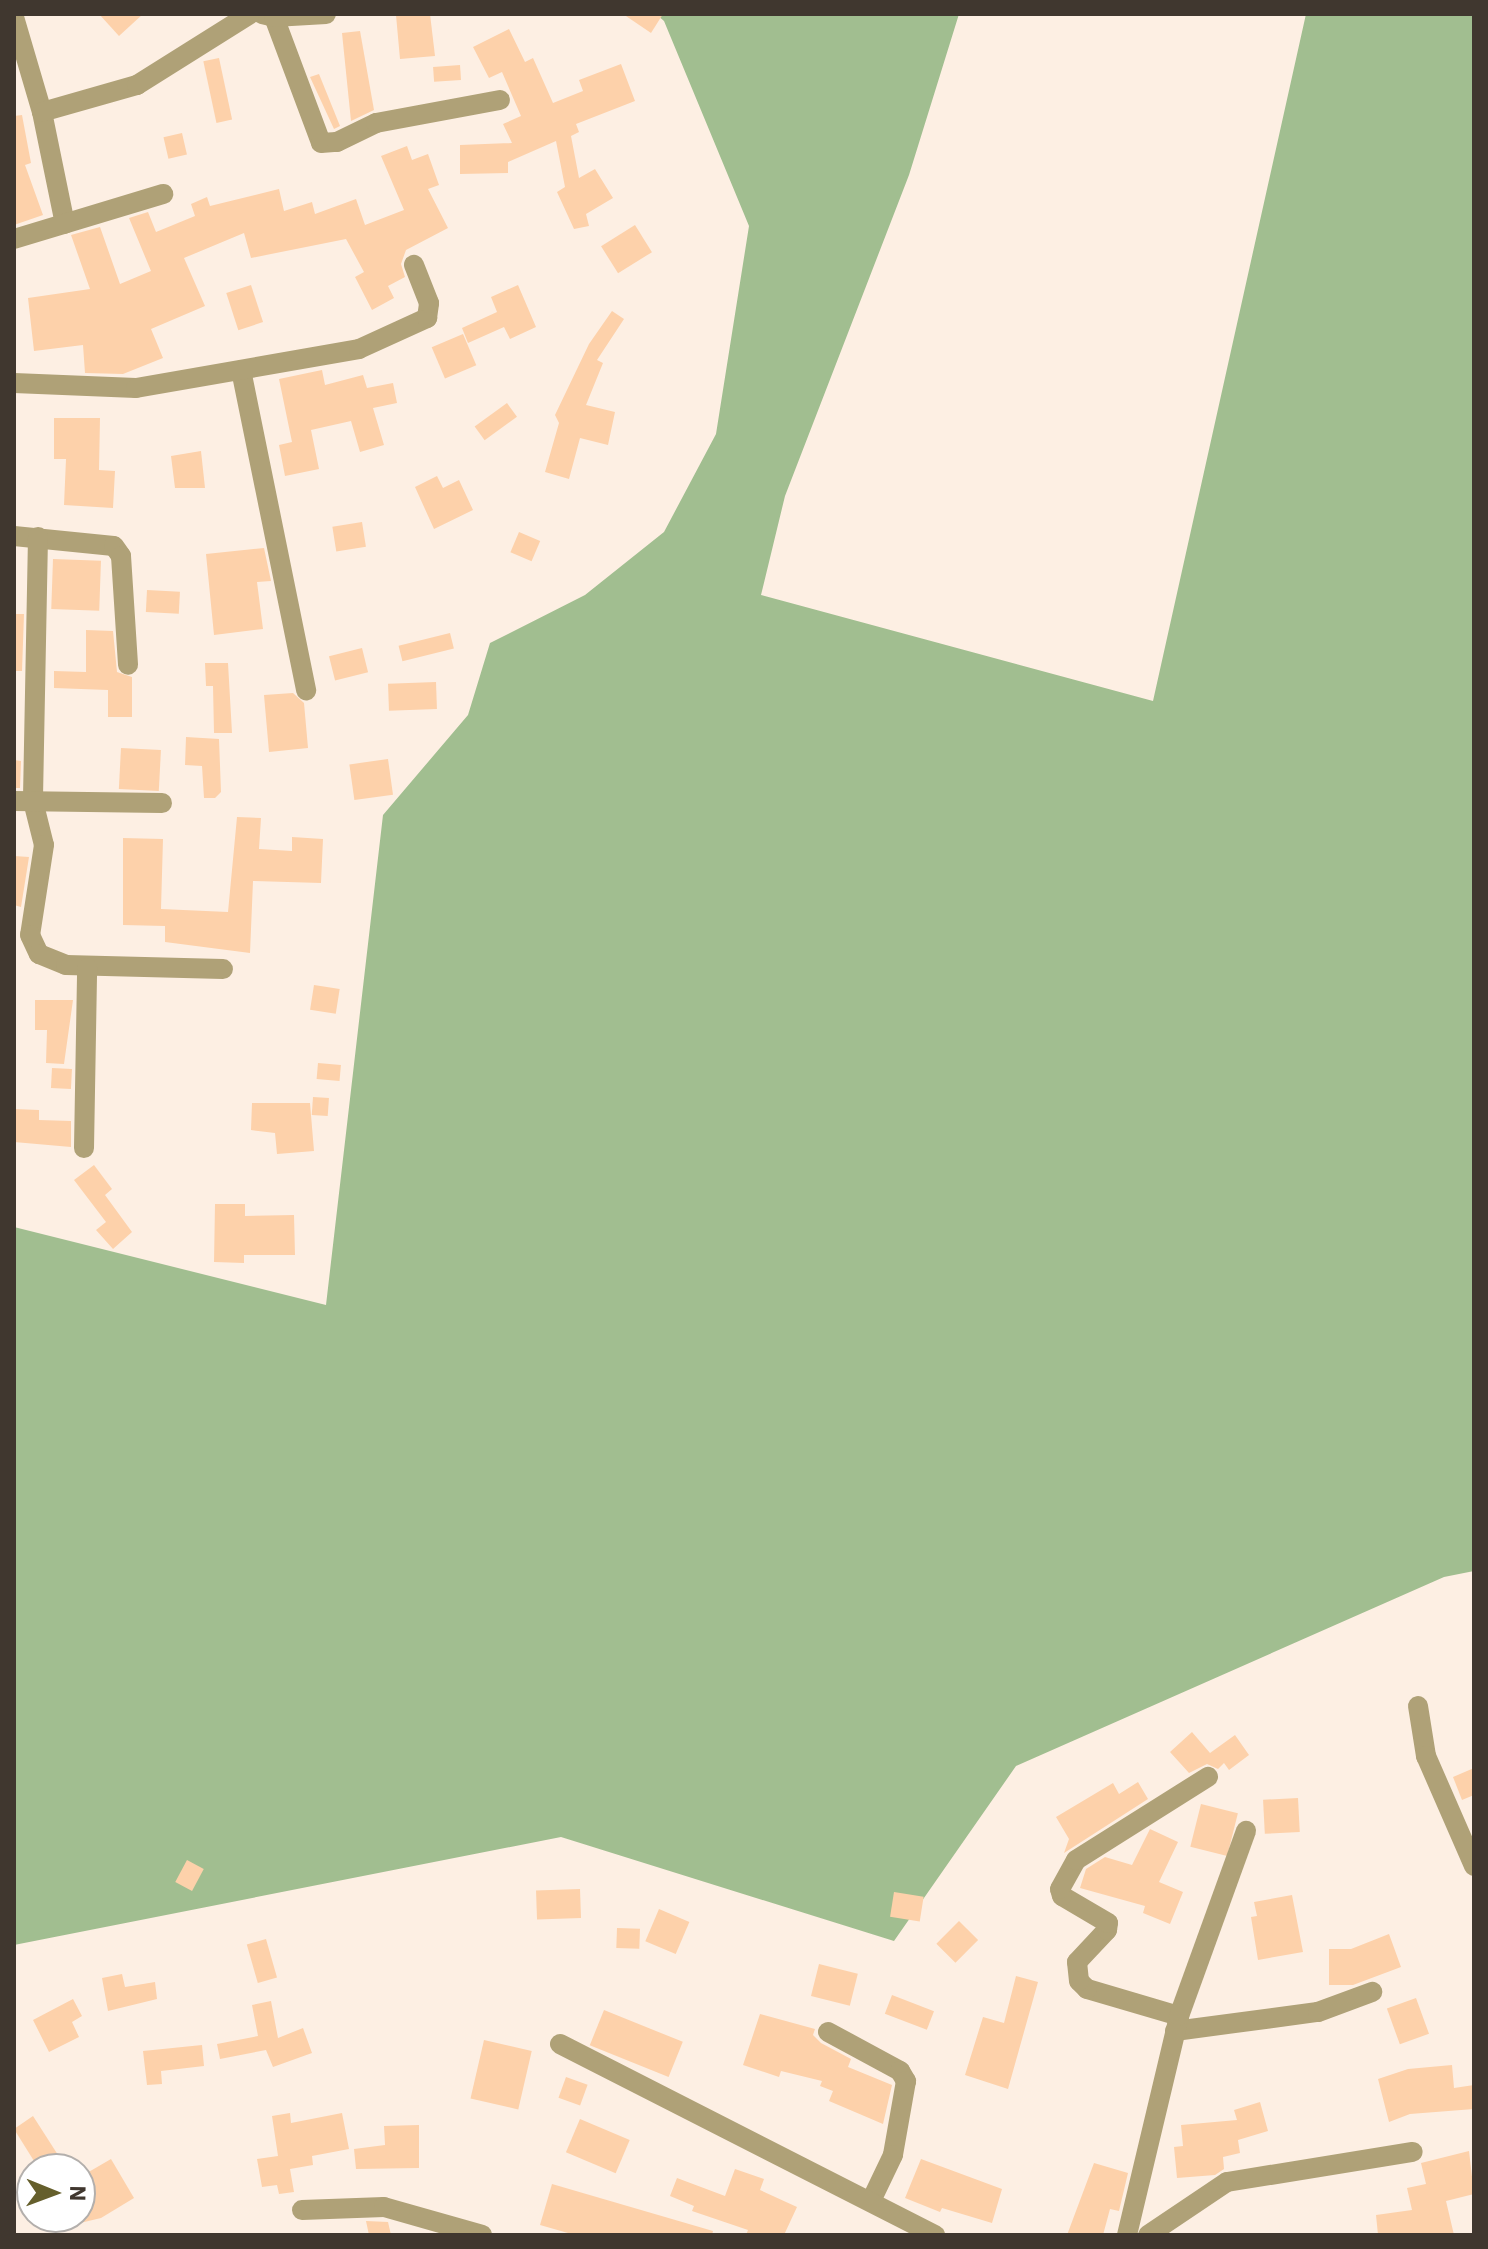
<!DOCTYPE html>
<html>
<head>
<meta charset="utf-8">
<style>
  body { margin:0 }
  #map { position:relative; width:1488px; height:2249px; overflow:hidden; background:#fdefe3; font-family:"IBM Plex Sans",sans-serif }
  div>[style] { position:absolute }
  .forest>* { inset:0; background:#a1be90 }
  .building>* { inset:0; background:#fdd1aa; transform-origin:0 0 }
  .minor>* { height:20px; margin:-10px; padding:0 10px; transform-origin:10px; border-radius:10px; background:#afa177 }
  span { translate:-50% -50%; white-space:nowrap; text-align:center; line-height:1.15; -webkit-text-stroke:8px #fff; paint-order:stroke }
  .frame { position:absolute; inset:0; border:16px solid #40372f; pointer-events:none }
  .north { position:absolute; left:16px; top:2153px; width:80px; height:80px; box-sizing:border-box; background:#fff; border:2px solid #b3afac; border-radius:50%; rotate:91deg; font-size:22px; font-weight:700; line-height:32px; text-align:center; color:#40372f }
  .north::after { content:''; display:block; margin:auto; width:28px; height:36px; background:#655f2c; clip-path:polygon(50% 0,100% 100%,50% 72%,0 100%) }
</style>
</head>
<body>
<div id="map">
  <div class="forest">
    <div style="clip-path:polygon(656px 14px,959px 14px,909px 175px,785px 496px,761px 595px,1153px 701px,1306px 14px,1474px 14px,1474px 1571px,1444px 1577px,1016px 1766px,894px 1941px,561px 1837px,14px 1945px,14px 1227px,326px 1305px,383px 815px,468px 715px,490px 643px,585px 595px,664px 532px,716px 434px,749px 226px,664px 21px)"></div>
  </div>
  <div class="building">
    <div style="clip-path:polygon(99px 14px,143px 14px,119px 36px)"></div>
    <div style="clip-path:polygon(405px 14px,430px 14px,435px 56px,400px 59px,396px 15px)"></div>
    <div style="clip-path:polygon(623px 14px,663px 14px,651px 33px)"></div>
    <div style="clip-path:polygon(509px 29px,525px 62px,533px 58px,553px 103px,583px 91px,579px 80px,621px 64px,635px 101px,576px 124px,579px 132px,571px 136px,579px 178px,595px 169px,613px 198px,586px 214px,589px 226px,574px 229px,557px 192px,565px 187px,556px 141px,508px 162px,508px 173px,460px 174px,460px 145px,512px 143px,503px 124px,521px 116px,502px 72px,489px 78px,473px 47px)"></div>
    <div style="clip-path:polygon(360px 31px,374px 110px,351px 121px,342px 33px)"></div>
    <div style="left:219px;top:58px;width:63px;height:16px;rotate:78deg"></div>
    <div style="left:460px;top:65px;width:15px;height:27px;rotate:86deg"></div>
    <div style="clip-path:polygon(319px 74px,340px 126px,334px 129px,310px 77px)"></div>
    <div style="clip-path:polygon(22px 115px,31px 163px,25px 165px,43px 215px,14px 225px,14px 116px)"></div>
    <div style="left:182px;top:133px;width:22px;height:19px;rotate:77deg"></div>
    <div style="clip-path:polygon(407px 146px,412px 160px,428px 154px,439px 185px,428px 189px,448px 228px,406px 250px,401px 264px,405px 277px,388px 286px,394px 298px,372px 310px,355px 277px,364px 272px,346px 239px,251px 258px,244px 233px,184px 258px,205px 306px,151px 329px,163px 358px,123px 374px,85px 373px,83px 345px,34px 351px,28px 298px,90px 289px,71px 235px,100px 227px,120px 284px,151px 271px,129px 218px,148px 212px,156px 232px,195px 216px,191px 204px,207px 197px,210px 206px,279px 189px,284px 211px,312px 202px,315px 214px,356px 199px,365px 225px,404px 210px,381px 156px)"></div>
    <div style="left:635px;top:225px;width:32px;height:40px;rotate:58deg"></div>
    <div style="left:251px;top:285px;width:39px;height:26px;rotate:72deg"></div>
    <div style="clip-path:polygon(518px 285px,536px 327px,510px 339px,504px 327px,468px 343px,462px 328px,497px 312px,491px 297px)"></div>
    <div style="clip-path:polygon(612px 311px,624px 319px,597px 360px,603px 363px,586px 405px,615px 412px,608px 445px,580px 438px,569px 479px,545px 472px,559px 423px,555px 415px,589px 344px)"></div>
    <div style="left:463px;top:334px;width:34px;height:34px;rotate:67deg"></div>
    <div style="clip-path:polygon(322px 370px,325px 385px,363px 375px,367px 388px,393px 383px,397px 403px,373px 408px,384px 445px,360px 452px,351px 421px,311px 430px,319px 469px,285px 476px,279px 445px,292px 442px,279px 379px)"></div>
    <div style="left:507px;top:403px;width:17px;height:40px;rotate:54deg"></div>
    <div style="clip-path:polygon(54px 418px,100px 418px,99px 470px,115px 471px,113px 508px,64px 505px,66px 459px,54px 459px)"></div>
    <div style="clip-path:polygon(201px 451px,205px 488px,175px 488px,171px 456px)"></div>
    <div style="clip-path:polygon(437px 476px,443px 488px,459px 480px,473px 510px,434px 529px,415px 487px)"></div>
    <div style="left:362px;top:522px;width:25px;height:30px;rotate:81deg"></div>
    <div style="left:519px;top:532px;width:23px;height:22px;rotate:23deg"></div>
    <div style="clip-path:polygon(264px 548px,271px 581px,257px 582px,263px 629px,214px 635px,206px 554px)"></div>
    <div style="left:53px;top:559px;width:48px;height:50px;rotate:2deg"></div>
    <div style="left:147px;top:590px;width:33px;height:22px;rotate:3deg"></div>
    <div style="clip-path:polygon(14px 614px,24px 614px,22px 671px,14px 671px)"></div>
    <div style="clip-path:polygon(86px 630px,113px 631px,117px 672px,132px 677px,132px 717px,108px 717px,108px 690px,54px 688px,54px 671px,86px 672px)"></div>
    <div style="left:450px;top:633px;width:16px;height:53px;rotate:76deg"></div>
    <div style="left:362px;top:648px;width:25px;height:34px;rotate:76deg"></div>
    <div style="clip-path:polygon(205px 663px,228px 663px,232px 733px,214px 733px,213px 686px,206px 686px)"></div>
    <div style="left:436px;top:682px;width:27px;height:48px;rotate:88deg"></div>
    <div style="clip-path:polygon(293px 693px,304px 703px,308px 748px,269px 752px,264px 695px)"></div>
    <div style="clip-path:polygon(186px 737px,219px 739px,221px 792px,215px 798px,204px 798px,202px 766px,185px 765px)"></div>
    <div style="left:121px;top:748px;width:40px;height:41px;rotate:3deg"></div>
    <div style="left:388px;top:759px;width:36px;height:39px;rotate:82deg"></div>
    <div style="clip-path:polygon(14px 760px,21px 761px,20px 788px,14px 788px)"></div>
    <div style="clip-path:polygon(237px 817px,261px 818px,259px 849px,292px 851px,292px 837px,323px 839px,321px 883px,253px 881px,250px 953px,165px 942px,165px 926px,123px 925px,123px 838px,163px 839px,161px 909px,228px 912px)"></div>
    <div style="clip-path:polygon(14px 856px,29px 857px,21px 907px,14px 905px)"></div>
    <div style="left:314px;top:985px;width:26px;height:25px;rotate:9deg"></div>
    <div style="clip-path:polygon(35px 1000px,73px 1000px,64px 1064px,46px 1063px,47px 1030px,35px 1030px)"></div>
    <div style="left:318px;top:1063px;width:23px;height:16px;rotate:5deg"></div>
    <div style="left:52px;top:1068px;width:20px;height:20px;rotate:3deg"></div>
    <div style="left:313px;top:1097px;width:16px;height:18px;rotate:4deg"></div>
    <div style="clip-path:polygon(252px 1103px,310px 1103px,314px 1151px,277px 1154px,275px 1133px,251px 1130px)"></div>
    <div style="clip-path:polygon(14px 1109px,39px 1110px,39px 1120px,71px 1121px,71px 1147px,14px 1142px)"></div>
    <div style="clip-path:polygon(94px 1165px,112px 1189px,105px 1195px,132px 1232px,113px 1249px,96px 1230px,106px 1222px,74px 1180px)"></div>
    <div style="clip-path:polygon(215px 1204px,245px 1204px,245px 1216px,294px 1215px,295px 1255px,244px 1255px,244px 1263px,214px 1262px)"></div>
    <div style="clip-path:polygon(1192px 1732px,1210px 1753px,1235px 1735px,1249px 1755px,1229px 1770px,1224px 1763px,1218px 1769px,1207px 1764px,1189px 1773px,1170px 1752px)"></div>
    <div style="clip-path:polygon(1474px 1768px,1474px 1795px,1462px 1800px,1453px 1777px)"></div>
    <div style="clip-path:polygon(1138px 1782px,1148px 1799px,1064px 1853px,1069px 1839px,1056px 1817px,1113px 1783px,1119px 1794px)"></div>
    <div style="left:1298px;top:1798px;width:34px;height:35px;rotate:87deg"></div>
    <div style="left:1201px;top:1804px;width:38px;height:44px;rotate:14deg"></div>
    <div style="clip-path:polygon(1150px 1829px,1178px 1842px,1159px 1882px,1183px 1892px,1170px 1924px,1143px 1913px,1145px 1906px,1080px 1888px,1086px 1869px,1105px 1857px,1132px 1865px)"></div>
    <div style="left:187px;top:1860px;width:19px;height:25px;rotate:28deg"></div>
    <div style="left:580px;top:1889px;width:29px;height:44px;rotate:88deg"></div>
    <div style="left:894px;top:1892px;width:30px;height:25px;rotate:9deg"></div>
    <div style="clip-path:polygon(1292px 1895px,1303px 1952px,1258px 1960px,1251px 1917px,1257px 1916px,1254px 1902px)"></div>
    <div style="left:659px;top:1909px;width:33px;height:35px;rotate:23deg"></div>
    <div style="left:959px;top:1921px;width:27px;height:32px;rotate:45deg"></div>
    <div style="left:617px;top:1928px;width:23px;height:20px;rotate:2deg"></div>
    <div style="clip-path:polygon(1389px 1934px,1401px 1967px,1353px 1985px,1329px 1985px,1329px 1949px,1351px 1949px)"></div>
    <div style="left:266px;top:1939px;width:40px;height:20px;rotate:74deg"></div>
    <div style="left:819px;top:1964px;width:40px;height:33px;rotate:14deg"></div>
    <div style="clip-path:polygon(122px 1974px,125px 1987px,155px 1982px,157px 1999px,108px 2011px,102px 1978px)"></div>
    <div style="clip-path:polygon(1016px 1976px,1038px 1982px,1008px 2089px,965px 2075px,983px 2017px,1004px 2023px)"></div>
    <div style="left:892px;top:1995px;width:45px;height:20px;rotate:21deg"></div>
    <div style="left:1416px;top:1998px;width:38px;height:31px;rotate:70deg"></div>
    <div style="clip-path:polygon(73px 1999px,82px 2016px,72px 2022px,79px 2037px,49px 2052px,33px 2020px)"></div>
    <div style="clip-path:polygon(271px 2001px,278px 2038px,303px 2028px,312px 2053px,273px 2067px,266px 2050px,220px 2059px,217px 2044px,258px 2036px,252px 2005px)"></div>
    <div style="left:604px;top:2010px;width:85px;height:38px;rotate:22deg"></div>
    <div style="clip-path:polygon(760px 2014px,815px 2029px,813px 2035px,821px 2043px,851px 2059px,848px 2067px,892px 2085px,883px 2124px,829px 2101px,833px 2091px,820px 2086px,822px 2081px,781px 2071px,779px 2077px,743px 2065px)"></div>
    <div style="left:484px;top:2040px;width:49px;height:60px;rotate:13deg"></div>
    <div style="clip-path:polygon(202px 2045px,204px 2066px,161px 2071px,162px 2084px,147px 2085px,143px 2051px)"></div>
    <div style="clip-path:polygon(1452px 2065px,1454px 2088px,1474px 2085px,1474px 2109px,1410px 2114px,1389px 2122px,1378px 2079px,1408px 2069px)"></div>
    <div style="left:566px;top:2077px;width:23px;height:22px;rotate:20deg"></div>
    <div style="clip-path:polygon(1260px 2102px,1268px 2131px,1238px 2140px,1240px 2153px,1223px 2157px,1224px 2169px,1215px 2175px,1177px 2178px,1174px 2147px,1183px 2146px,1181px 2125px,1237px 2120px,1234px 2110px)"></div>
    <div style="clip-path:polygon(290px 2113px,291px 2123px,342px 2113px,349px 2149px,312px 2156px,313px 2165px,290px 2169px,294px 2192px,279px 2194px,277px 2185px,262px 2187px,257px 2159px,278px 2156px,272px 2116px)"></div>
    <div style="clip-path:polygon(33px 2116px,67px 2169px,39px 2169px,14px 2129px)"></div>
    <div style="left:580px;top:2119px;width:54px;height:36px;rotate:23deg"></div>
    <div style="clip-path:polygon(419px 2125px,419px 2168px,356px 2169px,354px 2149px,385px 2145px,384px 2126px)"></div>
    <div style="clip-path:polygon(1469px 2151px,1474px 2194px,1446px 2201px,1454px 2235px,1378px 2235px,1376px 2215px,1412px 2210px,1407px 2188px,1426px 2184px,1421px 2163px)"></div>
    <div style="clip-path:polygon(111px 2159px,134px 2198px,101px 2218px,80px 2223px,80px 2177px)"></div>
    <div style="clip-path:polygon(921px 2159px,1002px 2189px,992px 2223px,942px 2208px,940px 2212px,905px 2198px)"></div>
    <div style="clip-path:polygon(1094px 2163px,1128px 2173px,1119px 2211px,1110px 2209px,1103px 2235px,1067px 2235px)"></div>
    <div style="clip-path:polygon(735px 2169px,764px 2179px,760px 2190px,797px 2207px,784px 2235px,746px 2235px,748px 2230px,692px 2211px,694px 2206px,670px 2196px,677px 2178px,725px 2196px)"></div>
    <div style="clip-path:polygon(552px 2184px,713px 2231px,712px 2235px,575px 2235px,540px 2225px)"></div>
    <div style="clip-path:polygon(366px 2221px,388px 2222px,391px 2235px,369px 2235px)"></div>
  </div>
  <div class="minor">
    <div style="left:262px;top:14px;width:12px;rotate:14deg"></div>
    <div style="left:274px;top:17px;width:134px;rotate:69.5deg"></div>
    <div style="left:321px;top:143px;width:16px;rotate:-4deg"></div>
    <div style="left:337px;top:142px;width:43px;rotate:-26deg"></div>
    <div style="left:376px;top:123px;width:126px;rotate:-10.5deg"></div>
    <div style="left:14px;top:17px;width:99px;rotate:73.6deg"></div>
    <div style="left:42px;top:112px;width:114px;rotate:78.4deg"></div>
    <div style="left:274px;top:17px;width:52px;rotate:-3.3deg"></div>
    <div style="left:42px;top:112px;width:99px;rotate:-15.9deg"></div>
    <div style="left:137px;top:85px;width:133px;rotate:-32.1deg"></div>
    <div style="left:14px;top:239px;width:156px;rotate:-16.8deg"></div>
    <div style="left:241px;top:370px;width:327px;rotate:78.5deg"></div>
    <div style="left:14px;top:383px;width:122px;rotate:2.3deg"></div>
    <div style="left:136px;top:388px;width:226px;rotate:-9.9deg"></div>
    <div style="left:359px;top:349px;width:75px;rotate:-24.5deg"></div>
    <div style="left:427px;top:318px;width:15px;rotate:-82deg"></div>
    <div style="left:429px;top:303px;width:41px;rotate:-111.5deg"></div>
    <div style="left:14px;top:536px;width:100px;rotate:5.7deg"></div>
    <div style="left:114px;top:546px;width:12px;rotate:55deg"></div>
    <div style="left:121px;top:556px;width:109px;rotate:86.3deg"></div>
    <div style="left:38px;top:537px;width:264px;rotate:91.1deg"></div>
    <div style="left:33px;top:801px;width:45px;rotate:76deg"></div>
    <div style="left:44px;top:845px;width:91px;rotate:98.8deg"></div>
    <div style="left:30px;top:935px;width:21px;rotate:65deg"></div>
    <div style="left:39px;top:954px;width:29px;rotate:22deg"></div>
    <div style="left:66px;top:965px;width:157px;rotate:1.5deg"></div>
    <div style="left:14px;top:801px;width:148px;rotate:0.8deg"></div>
    <div style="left:84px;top:1148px;width:180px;rotate:-89deg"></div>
    <div style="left:1418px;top:1706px;width:51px;rotate:80.9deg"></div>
    <div style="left:1426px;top:1756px;width:120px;rotate:66.4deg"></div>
    <div style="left:1179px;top:2016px;width:96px;rotate:-163.6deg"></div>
    <div style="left:1087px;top:1989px;width:11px;rotate:-135deg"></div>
    <div style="left:1079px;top:1981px;width:19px;rotate:-96deg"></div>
    <div style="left:1077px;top:1962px;width:44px;rotate:-46.8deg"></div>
    <div style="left:1107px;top:1930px;width:7px;rotate:-82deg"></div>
    <div style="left:1108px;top:1923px;width:53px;rotate:-149.6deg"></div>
    <div style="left:1062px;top:1896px;width:7px;rotate:-106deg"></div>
    <div style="left:1060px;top:1889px;width:33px;rotate:-61deg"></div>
    <div style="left:1076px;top:1860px;width:156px;rotate:-32.2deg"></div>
    <div style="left:1175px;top:2031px;width:144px;rotate:-7.6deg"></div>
    <div style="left:1318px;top:2012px;width:58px;rotate:-20.3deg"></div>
    <div style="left:828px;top:2032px;width:82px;rotate:28.4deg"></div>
    <div style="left:900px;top:2071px;width:12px;rotate:59deg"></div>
    <div style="left:906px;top:2081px;width:75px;rotate:100deg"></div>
    <div style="left:893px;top:2155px;width:51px;rotate:115.6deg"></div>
    <div style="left:560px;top:2044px;width:421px;rotate:27deg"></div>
    <div style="left:302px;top:2210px;width:82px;rotate:-2.1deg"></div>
    <div style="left:384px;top:2207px;width:102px;rotate:15.9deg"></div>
    <div style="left:1127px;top:2235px;width:225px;rotate:-76.6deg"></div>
    <div style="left:1179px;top:2016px;width:197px;rotate:-70.1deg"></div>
    <div style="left:1148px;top:2235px;width:95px;rotate:-33.9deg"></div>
    <div style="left:1227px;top:2182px;width:188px;rotate:-9.2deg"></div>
  </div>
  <div class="frame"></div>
  <div class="north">N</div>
</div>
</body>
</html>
